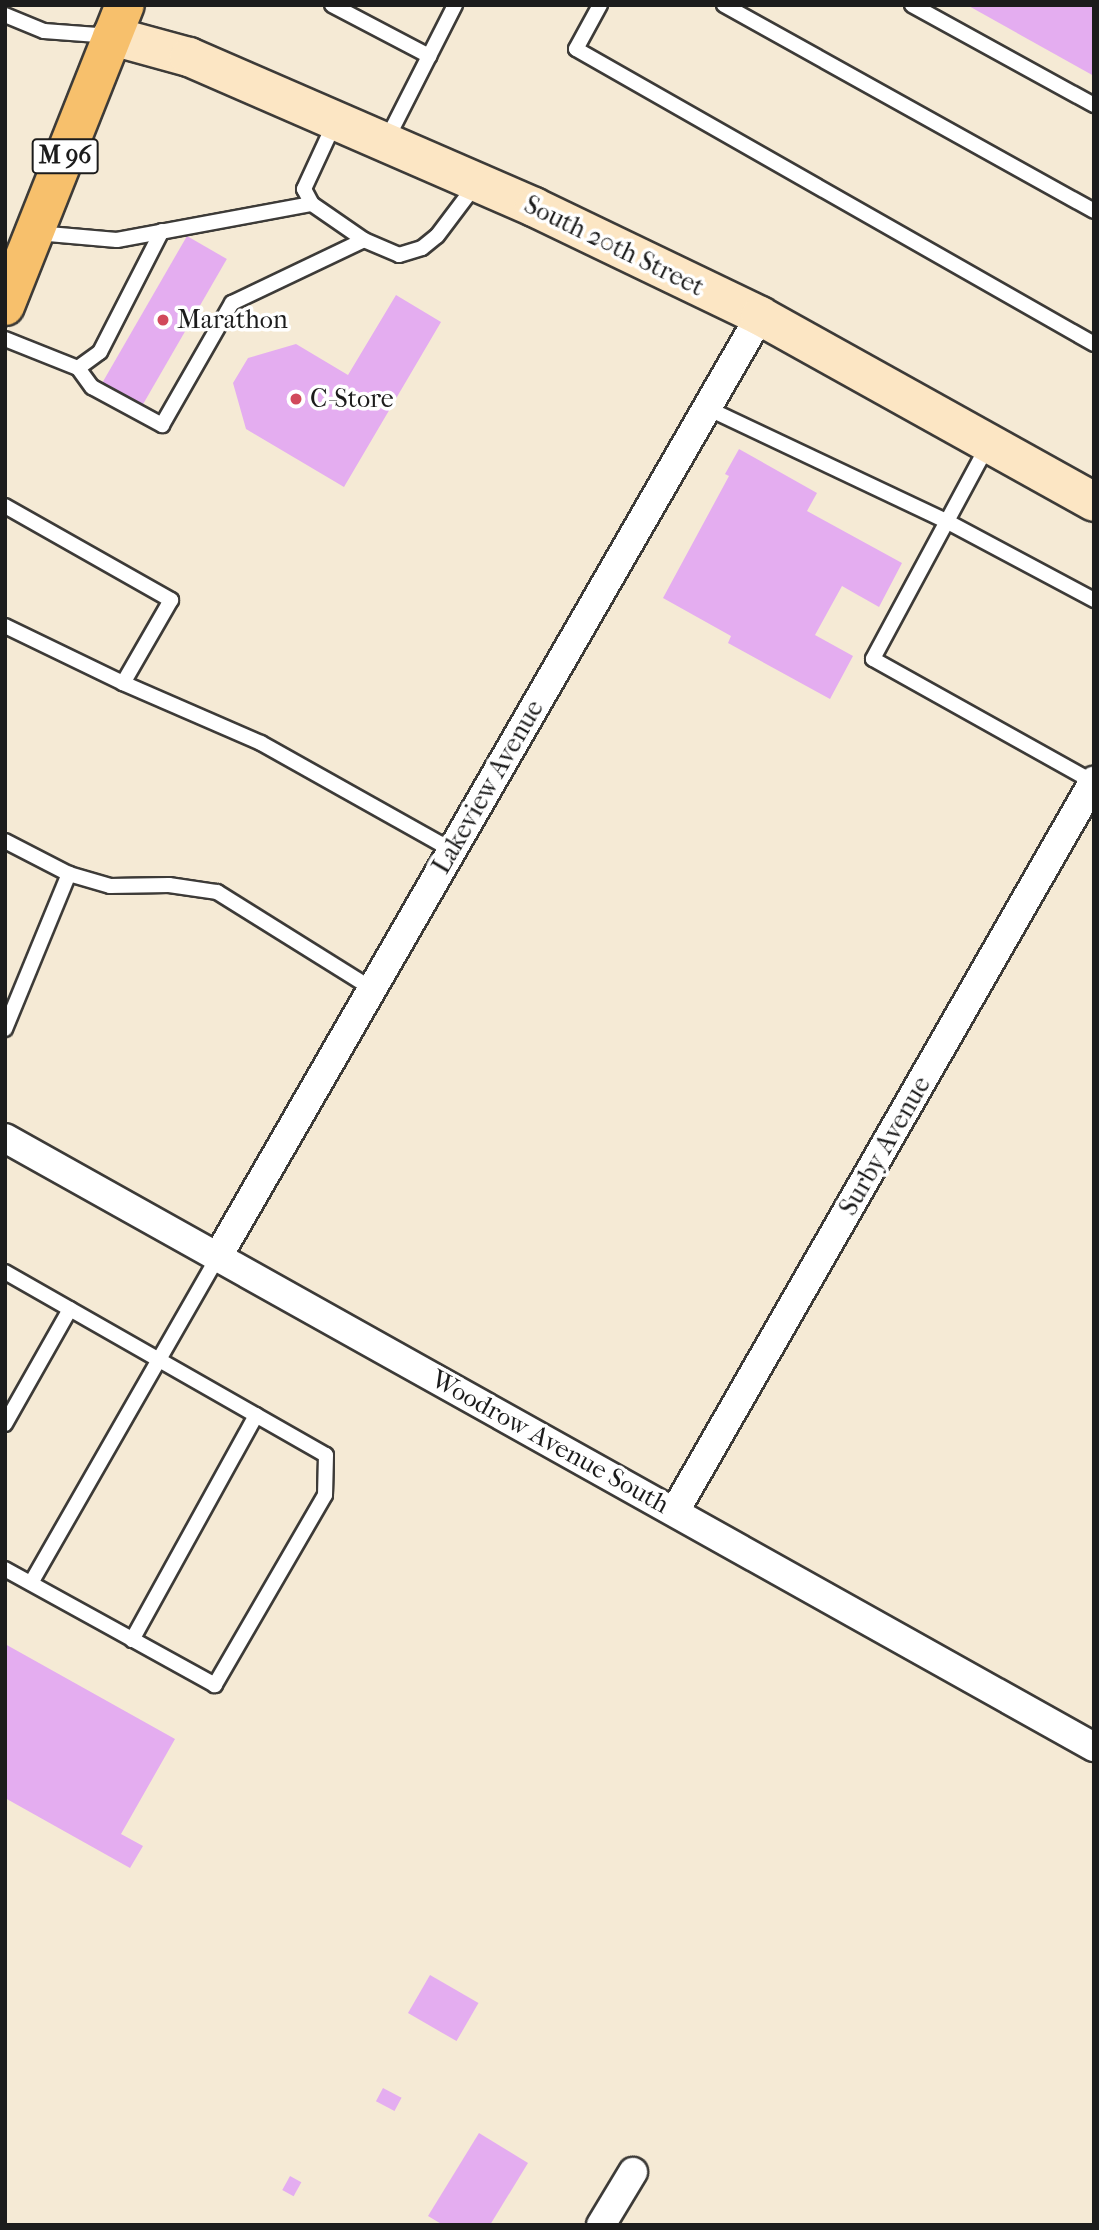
<!DOCTYPE html>
<html>
<head>
<meta charset="utf-8">
<style>
  body { margin:0 }
  #map { position:relative; width:1099px; height:2230px; overflow:hidden; background:#f5ead5; font-family:"IM FELL French Canon",serif }
  div>[style] { position:absolute }
  .building>* { inset:0; background:#e4adf0; transform-origin:0 0 }
  .roads { filter:drop-shadow(2px 0 #3d3b38) drop-shadow(-2px 0 #3d3b38) drop-shadow(0 2px #3d3b38) drop-shadow(0 -2px #3d3b38) }
  .lane>* { height:14px; margin:-7px; padding:0 7px; transform-origin:7px; border-radius:7px; background:#fff }
  .street>* { height:28px; margin:-14px; padding:0 14px; transform-origin:14px; border-radius:14px; background:#fff }
  .secondary>* { height:38px; margin:-19px; padding:0 19px; transform-origin:19px; border-radius:19px; background:#fce6c4 }
  .primary>* { height:38px; margin:-19px; padding:0 19px; transform-origin:19px; border-radius:19px; background:#f7c06c }
  .dots>* { width:19px; height:19px; translate:-50% -50%; box-sizing:border-box; border:4px solid #fff; border-radius:50% }
  span { translate:-50% -50%; white-space:nowrap; text-align:center; line-height:1.15; -webkit-text-stroke:7px #fff; paint-order:stroke }
  .shield-label span { padding:2px 5px; background:#fff; border:2px solid; border-radius:5px; -webkit-text-stroke-width:0 }
  .shield-label { font-size:24px; color:#1c1c1c; font-weight:700 }
  .street-label { font-size:26px; color:#1c1c1c }
  .poi-label { font-size:26px; color:#1c1c1c }
  .left { translate:0 -50%; text-align:left }
  .frame { position:absolute; inset:0; border:7px solid #1c1c1c; pointer-events:none }
</style>
</head>
<body>
<div id="map">
  <div class="building">
    <div style="clip-path:polygon(967px 5px,1094px 5px,1094px 76px)"></div>
    <div style="left:187px;top:236px;width:46px;height:170px;rotate:30deg"></div>
    <div style="clip-path:polygon(396px 295px,441px 322px,344px 487px,246px 429px,233px 383px,248px 358px,296px 344px,348px 375px)"></div>
    <div style="clip-path:polygon(739px 449px,817px 493px,807px 511px,902px 563px,879px 607px,842px 586px,815px 635px,853px 656px,830px 699px,728px 643px,731px 636px,663px 598px,729px 476px,725px 474px)"></div>
    <div style="clip-path:polygon(5px 1644px,175px 1739px,121px 1834px,143px 1846px,130px 1868px,5px 1798px)"></div>
    <div style="left:430px;top:1975px;width:56px;height:44px;rotate:30deg"></div>
    <div style="left:383px;top:2088px;width:21px;height:15px;rotate:28deg"></div>
    <div style="clip-path:polygon(479px 2133px,528px 2163px,490px 2225px,443px 2225px,428px 2216px)"></div>
    <div style="left:290px;top:2176px;width:13px;height:16px;rotate:29deg"></div>
  </div>
  <div class="roads">
    <div class="lane">
      <div style="left:332px;top:5px;width:110px;rotate:27.7deg"></div>
      <div style="left:600px;top:5px;width:50px;rotate:118.6deg"></div>
      <div style="left:576px;top:49px;width:596px;rotate:29.66deg"></div>
      <div style="left:724px;top:5px;width:423px;rotate:29.1deg"></div>
      <div style="left:912px;top:5px;width:208px;rotate:28.8deg"></div>
      <div style="left:5px;top:15px;width:42px;rotate:22.3deg"></div>
      <div style="left:44px;top:31px;width:67px;rotate:4.3deg"></div>
      <div style="left:335px;top:122px;width:74px;rotate:114.8deg"></div>
      <div style="left:304px;top:189px;width:17px;rotate:62deg"></div>
      <div style="left:312px;top:204px;width:63px;rotate:34.7deg"></div>
      <div style="left:364px;top:240px;width:38px;rotate:23deg"></div>
      <div style="left:399px;top:255px;width:24px;rotate:-17deg"></div>
      <div style="left:422px;top:248px;width:19px;rotate:-39deg"></div>
      <div style="left:437px;top:236px;width:66px;rotate:-53deg"></div>
      <div style="left:386px;top:141px;width:153px;rotate:-63.1deg"></div>
      <div style="left:37px;top:233px;width:80px;rotate:5deg"></div>
      <div style="left:117px;top:240px;width:198px;rotate:-10.5deg"></div>
      <div style="left:5px;top:339px;width:79px;rotate:21.7deg"></div>
      <div style="left:78px;top:368px;width:27px;rotate:-36deg"></div>
      <div style="left:100px;top:352px;width:136px;rotate:-62.9deg"></div>
      <div style="left:78px;top:368px;width:24px;rotate:54deg"></div>
      <div style="left:92px;top:387px;width:80px;rotate:28.5deg"></div>
      <div style="left:162px;top:425px;width:141px;rotate:-60.2deg"></div>
      <div style="left:232px;top:303px;width:146px;rotate:-25.5deg"></div>
      <div style="left:707px;top:408px;width:267px;rotate:25.3deg"></div>
      <div style="left:948px;top:522px;width:166px;rotate:28.1deg"></div>
      <div style="left:988px;top:445px;width:243px;rotate:118.3deg"></div>
      <div style="left:873px;top:659px;width:252px;rotate:29.2deg"></div>
      <div style="left:5px;top:506px;width:191px;rotate:29.5deg"></div>
      <div style="left:171px;top:600px;width:96px;rotate:120deg"></div>
      <div style="left:123px;top:683px;width:131px;rotate:-154.2deg"></div>
      <div style="left:123px;top:683px;width:150px;rotate:23.5deg"></div>
      <div style="left:261px;top:743px;width:219px;rotate:29.3deg"></div>
      <div style="left:5px;top:841px;width:72px;rotate:27.3deg"></div>
      <div style="left:69px;top:874px;width:43px;rotate:16.3deg"></div>
      <div style="left:110px;top:886px;width:59px;rotate:-1deg"></div>
      <div style="left:169px;top:885px;width:49px;rotate:8.3deg"></div>
      <div style="left:217px;top:892px;width:183px;rotate:32deg"></div>
      <div style="left:5px;top:1029px;width:168px;rotate:-67.6deg"></div>
      <div style="left:5px;top:1272px;width:369px;rotate:29.7deg"></div>
      <div style="left:326px;top:1455px;width:40px;rotate:91.4deg"></div>
      <div style="left:325px;top:1495px;width:220px;rotate:120.1deg"></div>
      <div style="left:215px;top:1685px;width:240px;rotate:-151.1deg"></div>
      <div style="left:5px;top:1424px;width:132px;rotate:-60.5deg"></div>
      <div style="left:31px;top:1583px;width:374px;rotate:-60.2deg"></div>
      <div style="left:132px;top:1640px;width:257px;rotate:-61.1deg"></div>
    </div>
    <div class="street">
      <div style="left:5px;top:1138px;width:1248px;rotate:29.22deg"></div>
      <div style="left:217px;top:1258px;width:1087px;rotate:-60.04deg"></div>
      <div style="left:675px;top:1511px;width:842px;rotate:-60.15deg"></div>
      <div style="left:601px;top:2225px;width:62px;rotate:-58.9deg"></div>
    </div>
    <div class="secondary">
      <div style="left:112px;top:36px;width:80px;rotate:15.3deg"></div>
      <div style="left:189px;top:57px;width:376px;rotate:23.5deg"></div>
      <div style="left:534px;top:207px;width:251px;rotate:25.7deg"></div>
      <div style="left:760px;top:316px;width:382px;rotate:29.1deg"></div>
    </div>
    <div class="primary">
      <div style="left:5px;top:306px;width:324px;rotate:-68.3deg"></div>
    </div>
  </div>
  <div class="dots">
    <div style="left:163px;top:320px;background:#d1495b"></div>
    <div style="left:296px;top:399px;background:#d1495b"></div>
  </div>
  <div class="shield-label">
    <span style="left:65px;top:156px">M 96</span>
  </div>
  <div class="street-label">
    <span style="left:614px;top:246px;rotate:26deg">South 20th Street</span>
    <span style="left:488px;top:787px;rotate:-60deg">Lakeview Avenue</span>
    <span style="left:885px;top:1146px;rotate:-60deg">Surby Avenue</span>
    <span style="left:550px;top:1442px;rotate:29deg">Woodrow Avenue South</span>
  </div>
  <div class="poi-label">
    <span class="left" style="left:177px;top:320px">Marathon</span>
    <span class="left" style="left:310px;top:399px">C-Store</span>
  </div>
  <div class="frame"></div>
</div>
</body>
</html>
